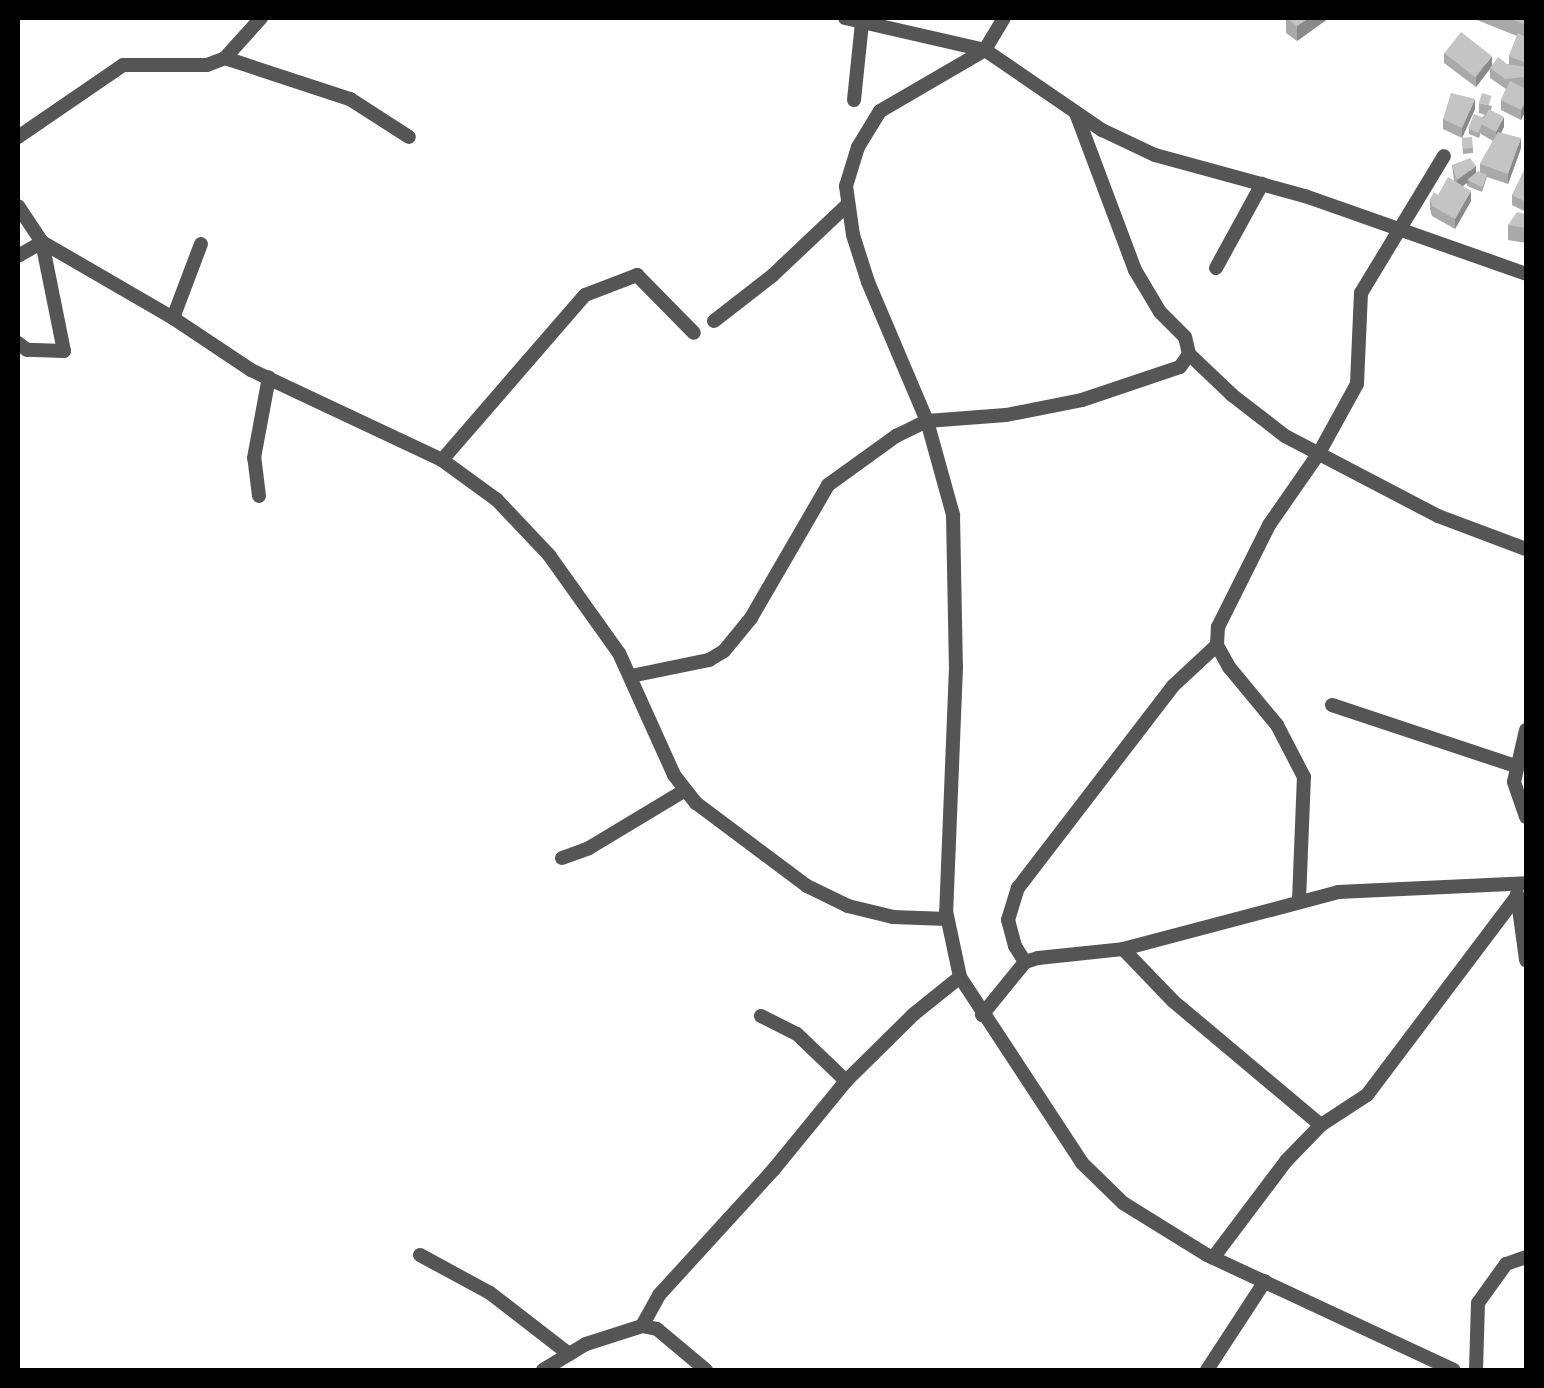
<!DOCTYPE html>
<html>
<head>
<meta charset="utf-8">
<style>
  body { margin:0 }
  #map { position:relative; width:1544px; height:1388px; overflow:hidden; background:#fff; font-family:Montserrat,sans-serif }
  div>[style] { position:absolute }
  .minor>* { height:14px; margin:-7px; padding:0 7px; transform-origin:7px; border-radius:7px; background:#555 }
  .wall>* { inset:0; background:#a9a9a9 }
  .shaded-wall>* { inset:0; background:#898989 }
  .building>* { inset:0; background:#c4c4c4; transform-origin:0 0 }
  span { translate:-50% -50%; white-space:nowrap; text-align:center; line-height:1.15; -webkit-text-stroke:10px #fff; paint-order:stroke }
  .frame { position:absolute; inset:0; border:20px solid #000; pointer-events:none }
</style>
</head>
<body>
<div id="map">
  <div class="minor">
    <div style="left:845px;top:18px;width:144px;rotate:12.9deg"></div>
    <div style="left:985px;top:50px;width:142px;rotate:34.4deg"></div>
    <div style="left:1102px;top:130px;width:59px;rotate:25.3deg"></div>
    <div style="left:1155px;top:155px;width:156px;rotate:15.3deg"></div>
    <div style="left:1305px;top:196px;width:234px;rotate:19.4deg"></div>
    <div style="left:1004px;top:18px;width:37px;rotate:121deg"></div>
    <div style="left:985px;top:50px;width:121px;rotate:149.8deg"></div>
    <div style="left:880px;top:111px;width:42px;rotate:121.4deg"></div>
    <div style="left:858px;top:147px;width:41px;rotate:107.1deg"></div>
    <div style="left:846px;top:186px;width:49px;rotate:81.9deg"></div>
    <div style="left:853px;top:235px;width:49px;rotate:72.3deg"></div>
    <div style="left:868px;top:282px;width:151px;rotate:67deg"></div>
    <div style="left:927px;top:421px;width:98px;rotate:74.5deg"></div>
    <div style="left:953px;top:515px;width:152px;rotate:88.9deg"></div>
    <div style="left:956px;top:667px;width:244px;rotate:92.3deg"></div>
    <div style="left:946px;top:911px;width:67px;rotate:78deg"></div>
    <div style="left:960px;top:977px;width:222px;rotate:56.7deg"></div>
    <div style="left:1082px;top:1163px;width:57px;rotate:44.3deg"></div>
    <div style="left:1123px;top:1203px;width:99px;rotate:31.8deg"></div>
    <div style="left:1207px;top:1255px;width:272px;rotate:25deg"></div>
    <div style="left:225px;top:58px;width:132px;rotate:18.2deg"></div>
    <div style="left:350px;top:99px;width:70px;rotate:32.8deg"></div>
    <div style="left:854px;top:100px;width:78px;rotate:-84.1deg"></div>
    <div style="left:18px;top:137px;width:127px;rotate:-34.4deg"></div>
    <div style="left:123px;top:65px;width:84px"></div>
    <div style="left:207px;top:65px;width:19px;rotate:-21deg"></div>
    <div style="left:225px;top:58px;width:54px;rotate:-48deg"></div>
    <div style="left:18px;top:206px;width:43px;rotate:56.3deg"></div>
    <div style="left:42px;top:242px;width:151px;rotate:30.1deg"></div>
    <div style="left:173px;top:318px;width:94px;rotate:33.7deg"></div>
    <div style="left:251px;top:370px;width:211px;rotate:25.2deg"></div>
    <div style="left:442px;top:460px;width:68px;rotate:36deg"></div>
    <div style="left:497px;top:500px;width:76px;rotate:46.6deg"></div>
    <div style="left:549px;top:555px;width:120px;rotate:54.5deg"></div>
    <div style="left:619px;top:653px;width:134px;rotate:65.7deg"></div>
    <div style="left:674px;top:775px;width:36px;rotate:52deg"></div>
    <div style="left:696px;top:803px;width:139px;rotate:36.8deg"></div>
    <div style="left:807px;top:886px;width:46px;rotate:26deg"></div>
    <div style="left:848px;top:906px;width:46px;rotate:13.7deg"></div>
    <div style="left:893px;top:917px;width:54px;rotate:2.1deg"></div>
    <div style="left:18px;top:256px;width:28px;rotate:-30deg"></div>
    <div style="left:42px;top:242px;width:111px;rotate:78.6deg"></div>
    <div style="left:64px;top:351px;width:37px;rotate:-178deg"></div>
    <div style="left:27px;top:350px;width:11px;rotate:-142deg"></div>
    <div style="left:1216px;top:268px;width:96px;rotate:-61.3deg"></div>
    <div style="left:173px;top:318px;width:79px;rotate:-69.3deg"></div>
    <div style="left:714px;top:321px;width:75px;rotate:-37.9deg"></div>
    <div style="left:773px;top:275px;width:100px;rotate:-43.4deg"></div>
    <div style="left:1189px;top:354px;width:59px;rotate:43.6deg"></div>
    <div style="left:1232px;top:395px;width:67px;rotate:37.7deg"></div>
    <div style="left:1285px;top:436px;width:173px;rotate:27.6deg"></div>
    <div style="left:1438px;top:516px;width:94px;rotate:20.6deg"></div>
    <div style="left:442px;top:460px;width:218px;rotate:-49.1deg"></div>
    <div style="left:585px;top:295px;width:56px;rotate:-21deg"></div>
    <div style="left:637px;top:275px;width:81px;rotate:45.5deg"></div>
    <div style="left:259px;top:496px;width:38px;rotate:-97deg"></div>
    <div style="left:254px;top:458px;width:82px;rotate:-79.5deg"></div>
    <div style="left:631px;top:676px;width:80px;rotate:-11.6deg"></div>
    <div style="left:709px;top:660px;width:17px;rotate:-31deg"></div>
    <div style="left:724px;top:651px;width:43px;rotate:-50.7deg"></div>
    <div style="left:751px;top:618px;width:154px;rotate:-59.9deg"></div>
    <div style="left:828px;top:485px;width:84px;rotate:-35.8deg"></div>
    <div style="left:896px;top:436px;width:34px;rotate:-26deg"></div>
    <div style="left:927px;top:421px;width:79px;rotate:-4.3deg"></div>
    <div style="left:1006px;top:415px;width:77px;rotate:-11.2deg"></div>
    <div style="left:1082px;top:400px;width:103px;rotate:-18.6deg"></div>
    <div style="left:1180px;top:367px;width:16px;rotate:-55deg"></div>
    <div style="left:1189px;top:354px;width:17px;rotate:-103deg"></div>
    <div style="left:1185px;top:337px;width:35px;rotate:-135deg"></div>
    <div style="left:1160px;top:312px;width:49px;rotate:-120.8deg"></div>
    <div style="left:1135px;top:270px;width:168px;rotate:-110.6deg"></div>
    <div style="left:1332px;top:705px;width:193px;rotate:18.4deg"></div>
    <div style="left:1526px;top:730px;width:53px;rotate:103deg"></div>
    <div style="left:1514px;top:782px;width:37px;rotate:71deg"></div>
    <div style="left:562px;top:858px;width:29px;rotate:-20deg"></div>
    <div style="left:589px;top:848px;width:111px;rotate:-31deg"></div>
    <div style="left:1517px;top:894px;width:67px;rotate:82.2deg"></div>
    <div style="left:1299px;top:900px;width:123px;rotate:-87.7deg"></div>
    <div style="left:1304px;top:777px;width:59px;rotate:-117.4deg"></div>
    <div style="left:1277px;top:725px;width:75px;rotate:-129.6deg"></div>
    <div style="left:1229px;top:667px;width:25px;rotate:-119deg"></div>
    <div style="left:1217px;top:645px;width:18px;rotate:-87deg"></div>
    <div style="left:1218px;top:627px;width:114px;rotate:-63.4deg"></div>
    <div style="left:1269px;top:525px;width:88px;rotate:-55.2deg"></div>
    <div style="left:1319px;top:453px;width:79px;rotate:-61.2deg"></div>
    <div style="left:1357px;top:384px;width:91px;rotate:-87.5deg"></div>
    <div style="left:1361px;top:293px;width:160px;rotate:-58.8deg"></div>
    <div style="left:1123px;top:949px;width:72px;rotate:46.1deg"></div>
    <div style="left:1173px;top:1001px;width:193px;rotate:40deg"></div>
    <div style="left:1025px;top:962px;width:19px;rotate:-122deg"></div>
    <div style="left:1015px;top:946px;width:27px;rotate:-105deg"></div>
    <div style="left:1008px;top:920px;width:34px;rotate:-73deg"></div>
    <div style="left:1018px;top:888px;width:255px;rotate:-52.5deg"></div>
    <div style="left:1173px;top:686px;width:60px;rotate:-43deg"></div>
    <div style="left:982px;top:1015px;width:68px;rotate:-50.9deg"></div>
    <div style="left:1025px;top:962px;width:14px;rotate:-17deg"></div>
    <div style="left:1038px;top:958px;width:85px;rotate:-6deg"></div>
    <div style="left:1123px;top:949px;width:222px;rotate:-14.8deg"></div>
    <div style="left:1338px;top:892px;width:188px;rotate:-2.7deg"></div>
    <div style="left:761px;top:1016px;width:40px;rotate:26.6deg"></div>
    <div style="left:797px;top:1034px;width:68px;rotate:43.8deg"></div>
    <div style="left:420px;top:1255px;width:80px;rotate:28.5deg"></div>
    <div style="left:490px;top:1293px;width:100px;rotate:37.7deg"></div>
    <div style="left:1213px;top:1258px;width:121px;rotate:-53deg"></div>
    <div style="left:1286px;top:1161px;width:50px;rotate:-45.8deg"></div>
    <div style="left:1321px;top:1125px;width:55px;rotate:-33.1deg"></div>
    <div style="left:1367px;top:1095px;width:248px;rotate:-53deg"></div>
    <div style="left:642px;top:1326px;width:35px;rotate:-61deg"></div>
    <div style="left:659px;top:1295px;width:171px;rotate:-47.6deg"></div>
    <div style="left:774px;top:1169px;width:114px;rotate:-50.7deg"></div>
    <div style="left:846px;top:1081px;width:95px;rotate:-44.6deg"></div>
    <div style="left:914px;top:1014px;width:59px;rotate:-38.8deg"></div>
    <div style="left:543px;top:1370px;width:50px;rotate:-31.2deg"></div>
    <div style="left:586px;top:1344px;width:59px;rotate:-17.8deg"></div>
    <div style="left:642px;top:1326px;width:15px;rotate:11deg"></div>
    <div style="left:657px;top:1329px;width:64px;rotate:39.9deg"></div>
    <div style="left:1207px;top:1370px;width:106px;rotate:-56.9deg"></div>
    <div style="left:1476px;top:1370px;width:67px;rotate:-88.3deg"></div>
    <div style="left:1478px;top:1303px;width:48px;rotate:-54.3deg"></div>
    <div style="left:1506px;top:1264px;width:21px;rotate:-19deg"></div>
  </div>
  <div class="wall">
    <div style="clip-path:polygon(1286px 18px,1329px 18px,1297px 41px,1286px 33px)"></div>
    <div style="clip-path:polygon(1472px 18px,1526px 18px,1526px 86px,1524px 88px,1526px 89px,1526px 110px,1521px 120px,1501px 110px,1501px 100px,1506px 89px,1490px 78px,1490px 69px,1476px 87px,1444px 63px,1444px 53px,1492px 65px,1509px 64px,1509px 56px,1517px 36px)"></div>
    <div style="clip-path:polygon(1479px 103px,1492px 106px,1491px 110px,1504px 127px,1501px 132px,1521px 148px,1508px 184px,1487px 177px,1482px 192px,1467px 186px,1467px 182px,1463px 186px,1471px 201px,1455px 229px,1432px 216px,1430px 209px,1430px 199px,1438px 195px,1454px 181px,1452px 165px,1476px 173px,1480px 172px,1480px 164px,1493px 141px,1481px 134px,1481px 132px,1479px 138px,1469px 134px,1469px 129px,1485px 115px,1479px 113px)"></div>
    <div style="clip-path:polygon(1475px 109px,1462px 138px,1443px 129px,1443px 119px)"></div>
    <div style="clip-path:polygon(1462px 138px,1473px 148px,1473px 153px,1463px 154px)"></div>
    <div style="clip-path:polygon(1526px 169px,1526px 212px,1512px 205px,1512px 195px)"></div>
    <div style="clip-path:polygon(1526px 214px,1526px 243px,1508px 240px,1508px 225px)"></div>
  </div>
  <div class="shaded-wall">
    <div style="clip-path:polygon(1309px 18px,1329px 18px,1297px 41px,1297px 26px)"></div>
    <div style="clip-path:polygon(1492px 56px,1492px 66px,1476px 87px,1476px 77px)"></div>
    <div style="clip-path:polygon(1475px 99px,1475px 109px,1462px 138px,1462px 128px)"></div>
    <div style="clip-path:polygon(1526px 100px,1526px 110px,1521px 120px,1521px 110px)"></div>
    <div style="clip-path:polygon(1504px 117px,1504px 127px,1496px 142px,1496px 132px)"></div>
    <div style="clip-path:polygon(1521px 138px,1521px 148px,1508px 184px,1508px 174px)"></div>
    <div style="clip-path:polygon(1476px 166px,1476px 177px,1457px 190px,1457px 180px)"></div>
    <div style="clip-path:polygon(1471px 191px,1471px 201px,1455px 229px,1455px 219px)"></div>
  </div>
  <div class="building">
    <div style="clip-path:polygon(1286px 18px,1309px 18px,1297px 26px)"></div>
    <div style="clip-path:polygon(1508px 18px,1526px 18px,1526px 25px)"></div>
    <div style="left:1461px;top:32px;width:39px;height:27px;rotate:38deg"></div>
    <div style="clip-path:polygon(1518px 33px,1526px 37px,1526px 63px,1509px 56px)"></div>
    <div style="clip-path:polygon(1498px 57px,1507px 64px,1526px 67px,1526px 77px,1505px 79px,1490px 68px)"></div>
    <div style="clip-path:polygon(1510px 81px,1526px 89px,1526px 100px,1521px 110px,1501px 100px)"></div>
    <div style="clip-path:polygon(1451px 93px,1475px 99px,1462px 128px,1443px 119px)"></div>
    <div style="left:1482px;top:93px;width:10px;height:10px;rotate:17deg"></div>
    <div style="left:1489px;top:109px;width:17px;height:17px;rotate:28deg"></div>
    <div style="left:1474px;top:114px;width:11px;height:16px;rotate:22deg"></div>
    <div style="clip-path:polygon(1498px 132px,1521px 138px,1508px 174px,1480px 164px)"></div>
    <div style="left:1472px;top:137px;width:11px;height:10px;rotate:85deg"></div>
    <div style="clip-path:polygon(1470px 158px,1476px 166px,1457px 180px,1452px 165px)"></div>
    <div style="clip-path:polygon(1525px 168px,1526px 169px,1526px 202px,1512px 195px)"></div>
    <div style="clip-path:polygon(1478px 171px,1487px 175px,1482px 187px,1467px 180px)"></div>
    <div style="clip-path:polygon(1448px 177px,1471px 191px,1455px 219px,1432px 206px,1430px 199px,1434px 192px,1438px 195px)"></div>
    <div style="clip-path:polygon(1517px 212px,1526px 214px,1526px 228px,1508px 225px)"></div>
  </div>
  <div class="frame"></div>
</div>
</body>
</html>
